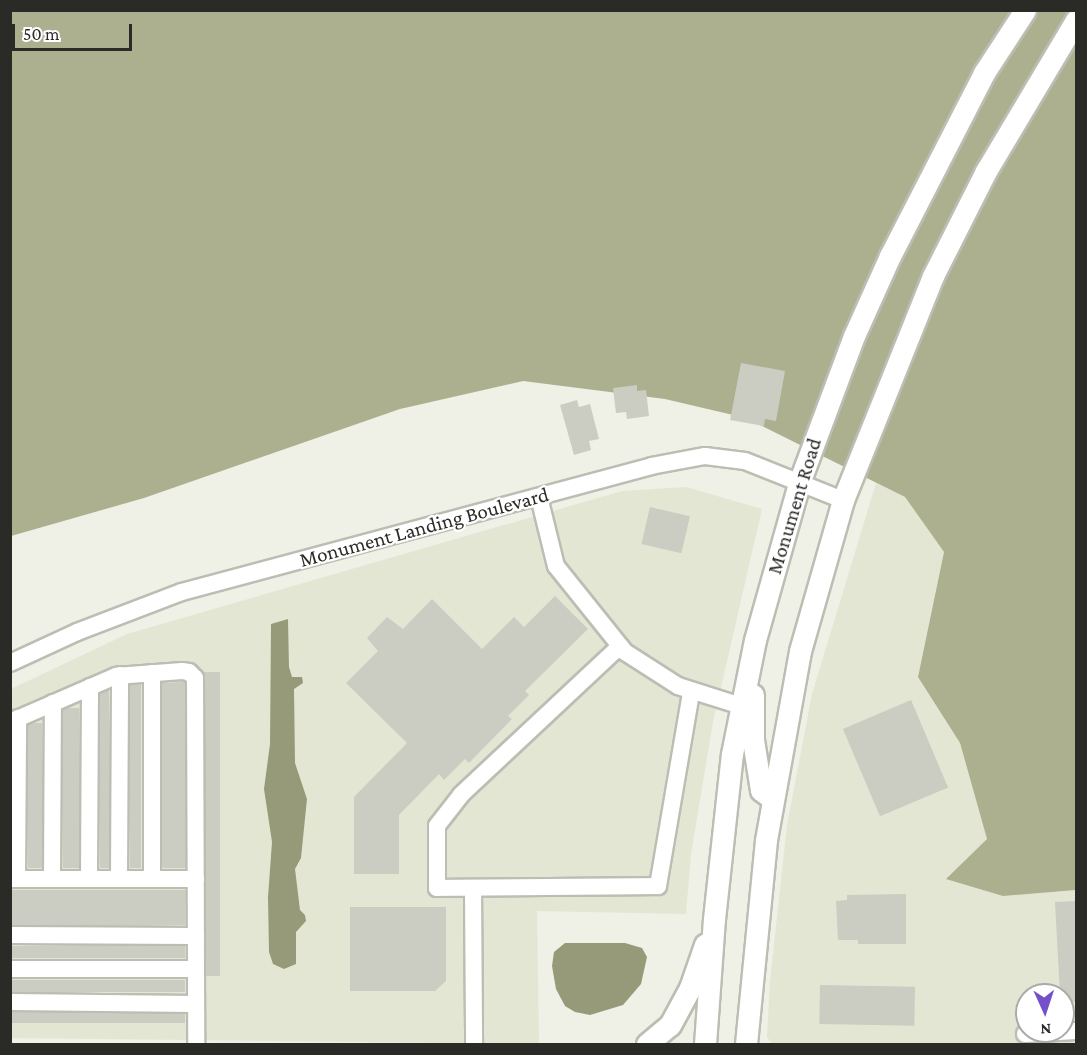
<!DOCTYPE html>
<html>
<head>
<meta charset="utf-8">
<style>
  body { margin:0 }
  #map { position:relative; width:1087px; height:1055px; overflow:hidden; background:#eff0e6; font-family:"Crimson Pro",serif }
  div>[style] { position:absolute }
  .built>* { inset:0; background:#e4e6d4 }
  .forest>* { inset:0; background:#acb08e }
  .water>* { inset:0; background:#979a79 }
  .building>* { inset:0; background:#cbccc2; transform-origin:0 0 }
  .roads { filter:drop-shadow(2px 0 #bcbdb3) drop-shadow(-2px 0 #bcbdb3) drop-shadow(0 2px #bcbdb3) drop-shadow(0 -2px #bcbdb3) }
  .minor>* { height:16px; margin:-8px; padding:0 8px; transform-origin:8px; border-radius:8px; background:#fff }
  .major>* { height:21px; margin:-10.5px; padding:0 10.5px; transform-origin:10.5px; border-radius:10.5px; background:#fff }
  span { translate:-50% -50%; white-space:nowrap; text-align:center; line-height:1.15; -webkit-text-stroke:4.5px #fff; paint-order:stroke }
  .street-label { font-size:21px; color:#2a2a27 }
  .frame { position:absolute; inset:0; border:12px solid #2a2a27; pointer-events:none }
  .north { position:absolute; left:1015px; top:983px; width:60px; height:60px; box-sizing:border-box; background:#fff; border:2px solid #aaaaa9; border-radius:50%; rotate:177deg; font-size:16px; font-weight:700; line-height:24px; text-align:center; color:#2a2a27 }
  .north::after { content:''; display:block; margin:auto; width:21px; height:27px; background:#7450ca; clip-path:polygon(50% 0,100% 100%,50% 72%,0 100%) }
  .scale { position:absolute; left:12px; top:24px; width:120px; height:27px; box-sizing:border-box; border:3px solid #2a2a27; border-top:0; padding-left:8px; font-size:18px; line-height:21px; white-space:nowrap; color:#2a2a27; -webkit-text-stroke:4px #fff; paint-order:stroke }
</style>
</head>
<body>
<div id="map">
  <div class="built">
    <div style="clip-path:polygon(evenodd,876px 483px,905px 497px,944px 552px,918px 677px,960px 743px,1003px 896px,1076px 890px,1076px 1044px,772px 1044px,767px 1037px,770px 981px,787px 825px,812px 694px,876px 483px,1027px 995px,1063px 995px,1063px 1031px,1027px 1031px,1027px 995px)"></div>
    <div style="clip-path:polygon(686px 487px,762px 509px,713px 722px,691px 854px,686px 914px,537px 911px,539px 1044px,11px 1038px,11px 689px,127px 634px,622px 491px)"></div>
  </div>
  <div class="forest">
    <div style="clip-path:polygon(11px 11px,1076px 11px,1076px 890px,1003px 896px,946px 879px,987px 839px,960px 743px,918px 677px,944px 552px,905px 497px,746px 418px,665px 399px,523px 381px,400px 409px,144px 498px,11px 536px)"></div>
  </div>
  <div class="water">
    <div style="clip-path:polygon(288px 619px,289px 667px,292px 677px,302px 677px,303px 683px,294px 689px,295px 763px,307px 799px,301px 858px,295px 869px,300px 910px,305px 915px,306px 921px,296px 932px,296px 964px,284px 969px,273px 964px,269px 952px,268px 897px,272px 842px,264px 789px,270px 744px,271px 624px)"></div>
    <div style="clip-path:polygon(565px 943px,625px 943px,642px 948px,647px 957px,641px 984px,623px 1005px,590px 1015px,575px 1012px,565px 1006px,556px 989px,552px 966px,554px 952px)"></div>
  </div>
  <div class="building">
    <div style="clip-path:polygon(741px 363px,785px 371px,776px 421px,765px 419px,764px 426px,730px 420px)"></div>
    <div style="clip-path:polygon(637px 385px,637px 391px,646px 390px,649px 416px,627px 419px,626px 412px,616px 413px,613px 388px)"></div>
    <div style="clip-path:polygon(577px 400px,579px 407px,590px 404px,599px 439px,589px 441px,591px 450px,574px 455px,560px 405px)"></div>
    <div style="left:650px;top:507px;width:41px;height:38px;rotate:13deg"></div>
    <div style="clip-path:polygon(555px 596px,588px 629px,525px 691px,529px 695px,508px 716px,512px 719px,469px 763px,465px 759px,444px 780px,439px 774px,399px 815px,399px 874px,354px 874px,354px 797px,407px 743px,346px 683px,378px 651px,367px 638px,387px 617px,403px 629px,432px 599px,482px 649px,514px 617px,524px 627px)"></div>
    <div style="left:204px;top:672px;width:16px;height:304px"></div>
    <div style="clip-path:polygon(182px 682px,185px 682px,185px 868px,162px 868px,162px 683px)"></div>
    <div style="left:130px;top:685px;width:11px;height:183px"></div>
    <div style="left:109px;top:691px;width:177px;height:9px;rotate:90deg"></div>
    <div style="left:911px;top:700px;width:95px;height:74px;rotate:67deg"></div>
    <div style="clip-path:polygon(68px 708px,79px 708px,79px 868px,63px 868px,63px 710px)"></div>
    <div style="clip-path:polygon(35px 723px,42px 723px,42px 868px,28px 868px,28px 725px)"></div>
    <div style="left:10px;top:890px;width:175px;height:35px"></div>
    <div style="clip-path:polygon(906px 894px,906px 944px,858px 944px,858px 940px,838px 940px,836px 901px,847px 900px,847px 895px)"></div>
    <div style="clip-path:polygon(1077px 901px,1077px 1002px,1063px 1003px,1063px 995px,1060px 995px,1055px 902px)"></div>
    <div style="clip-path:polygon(350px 907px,446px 907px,446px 981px,435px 991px,350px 991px)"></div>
    <div style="left:10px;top:946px;width:175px;height:12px"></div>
    <div style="left:10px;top:980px;width:175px;height:12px"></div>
    <div style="left:820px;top:985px;width:95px;height:39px;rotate:1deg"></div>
    <div style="clip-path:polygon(10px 1012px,185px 1014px,185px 1023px,10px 1023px)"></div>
  </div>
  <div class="roads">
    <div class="minor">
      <div style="left:539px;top:497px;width:71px;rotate:76.2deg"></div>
      <div style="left:556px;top:566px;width:110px;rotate:51.3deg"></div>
      <div style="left:625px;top:652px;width:63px;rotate:32.7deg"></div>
      <div style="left:678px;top:686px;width:66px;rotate:17.6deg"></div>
      <div style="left:620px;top:646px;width:218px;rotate:136.9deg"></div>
      <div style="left:461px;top:795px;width:39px;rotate:128deg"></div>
      <div style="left:437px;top:826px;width:62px;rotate:90deg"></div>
      <div style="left:437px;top:888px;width:221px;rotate:-0.5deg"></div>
      <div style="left:658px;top:886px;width:197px;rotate:-80.3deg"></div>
      <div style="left:10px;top:663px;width:74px;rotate:-24.8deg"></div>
      <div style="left:77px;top:632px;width:112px;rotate:-20.9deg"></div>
      <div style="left:182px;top:592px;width:486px;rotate:-15deg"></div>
      <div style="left:651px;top:466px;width:55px;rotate:-10.5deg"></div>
      <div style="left:705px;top:456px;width:40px;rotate:7.1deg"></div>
      <div style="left:745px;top:461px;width:105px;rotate:21.7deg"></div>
      <div style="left:152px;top:673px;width:206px;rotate:90deg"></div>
      <div style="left:10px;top:722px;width:116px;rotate:-23.5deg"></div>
      <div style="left:116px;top:676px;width:66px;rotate:-4.3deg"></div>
      <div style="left:182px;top:671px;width:7px;rotate:8deg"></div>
      <div style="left:189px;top:672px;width:8px;rotate:45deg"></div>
      <div style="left:195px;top:678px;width:366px;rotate:89.8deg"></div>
      <div style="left:10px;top:879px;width:186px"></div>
      <div style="left:17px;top:879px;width:161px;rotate:-89.6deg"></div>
      <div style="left:52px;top:879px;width:176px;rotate:-89.7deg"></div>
      <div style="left:89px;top:879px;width:192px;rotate:-89.7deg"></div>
      <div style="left:119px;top:879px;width:204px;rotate:-89.7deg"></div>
      <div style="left:473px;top:888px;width:156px;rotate:89.6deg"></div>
      <div style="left:10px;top:935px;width:186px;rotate:0.3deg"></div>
      <div style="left:10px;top:969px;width:186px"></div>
      <div style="left:10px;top:1002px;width:186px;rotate:0.6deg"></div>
      <div style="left:1025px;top:1034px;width:51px;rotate:-3.4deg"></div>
    </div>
    <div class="major">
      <div style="left:753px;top:695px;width:45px;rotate:90deg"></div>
      <div style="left:753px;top:740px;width:51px;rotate:80.9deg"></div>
      <div style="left:761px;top:790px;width:15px;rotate:37deg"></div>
      <div style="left:647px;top:1044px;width:30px;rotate:-40deg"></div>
      <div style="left:670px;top:1025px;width:42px;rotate:-61.6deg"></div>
      <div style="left:690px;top:988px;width:46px;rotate:-70.8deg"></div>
      <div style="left:705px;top:1044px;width:125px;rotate:-85.9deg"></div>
      <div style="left:714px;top:919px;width:166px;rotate:-83.8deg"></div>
      <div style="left:732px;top:754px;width:116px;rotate:-78.6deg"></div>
      <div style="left:755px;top:640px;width:163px;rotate:-74.3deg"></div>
      <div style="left:799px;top:483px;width:157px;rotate:-69.5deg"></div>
      <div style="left:854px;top:336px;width:88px;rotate:-65.8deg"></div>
      <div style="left:890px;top:256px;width:206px;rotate:-62.8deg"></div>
      <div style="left:984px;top:73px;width:75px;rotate:-56.9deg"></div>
      <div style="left:746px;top:1044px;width:205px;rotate:-84.4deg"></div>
      <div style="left:766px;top:840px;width:192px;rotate:-79.8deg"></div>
      <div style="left:800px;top:651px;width:157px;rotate:-74.1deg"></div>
      <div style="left:843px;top:500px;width:241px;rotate:-68.1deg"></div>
      <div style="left:933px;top:276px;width:118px;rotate:-63.2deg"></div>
      <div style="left:986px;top:171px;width:176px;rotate:-59.2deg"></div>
    </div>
  </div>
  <div class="street-label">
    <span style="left:794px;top:506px;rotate:-73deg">Monument Road</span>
    <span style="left:424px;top:527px;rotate:-15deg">Monument Landing Boulevard</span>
  </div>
  <div class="frame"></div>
  <div class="north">N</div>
  <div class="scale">50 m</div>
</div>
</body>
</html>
